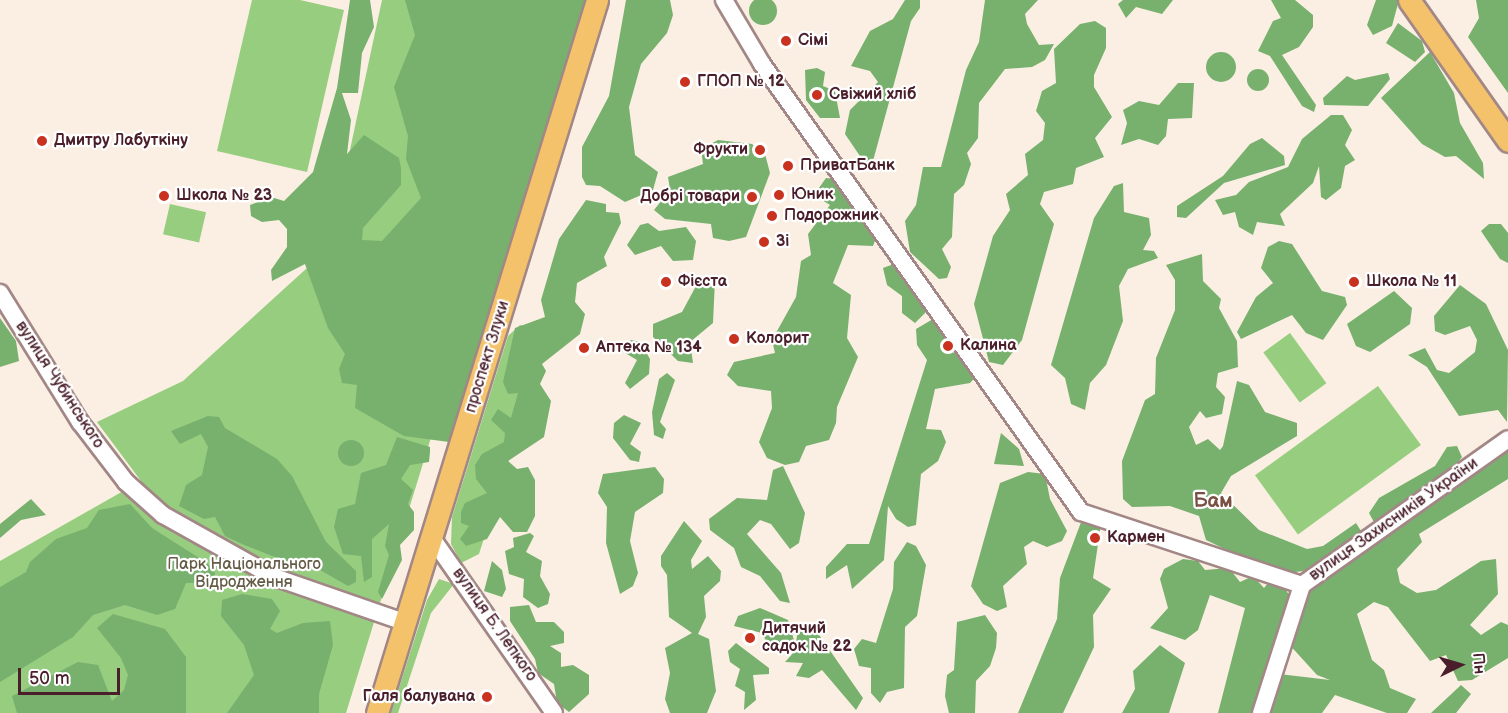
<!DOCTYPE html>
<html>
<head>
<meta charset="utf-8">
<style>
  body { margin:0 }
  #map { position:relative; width:1508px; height:713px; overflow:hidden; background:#faefe2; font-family:"Balsamiq Sans",sans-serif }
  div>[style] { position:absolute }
  .green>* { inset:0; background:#96cd7f; transform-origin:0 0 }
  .forest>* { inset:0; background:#78b06e }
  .round { border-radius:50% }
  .roads { filter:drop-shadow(2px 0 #a28786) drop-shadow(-2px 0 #a28786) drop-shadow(0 2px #a28786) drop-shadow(0 -2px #a28786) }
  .minor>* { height:16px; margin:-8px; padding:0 8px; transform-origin:8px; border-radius:8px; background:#fff }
  .major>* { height:21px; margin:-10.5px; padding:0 10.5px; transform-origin:10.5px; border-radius:10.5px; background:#f3c26a }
  .dots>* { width:16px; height:16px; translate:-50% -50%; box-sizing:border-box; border:3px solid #fff; border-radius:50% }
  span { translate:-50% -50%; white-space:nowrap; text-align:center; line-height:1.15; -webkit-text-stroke:4.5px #fff; paint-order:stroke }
  .poi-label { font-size:16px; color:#4a1f2b; font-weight:700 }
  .left { translate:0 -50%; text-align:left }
  .right { translate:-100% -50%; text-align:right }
  .street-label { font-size:16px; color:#4a1f2b }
  .park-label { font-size:16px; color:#655c48 }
  .quarter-label { font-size:20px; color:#7a5043; font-weight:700 }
  .north { position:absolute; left:1430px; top:635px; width:60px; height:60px; -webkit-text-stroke:4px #fff; paint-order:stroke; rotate:85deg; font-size:16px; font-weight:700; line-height:24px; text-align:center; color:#4a1f2b }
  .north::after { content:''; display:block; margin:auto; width:21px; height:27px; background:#4a1f2b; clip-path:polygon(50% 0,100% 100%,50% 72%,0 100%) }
  .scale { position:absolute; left:18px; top:668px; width:102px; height:27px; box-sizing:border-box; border:3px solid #4a1f2b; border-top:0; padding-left:8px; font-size:18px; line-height:21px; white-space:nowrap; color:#4a1f2b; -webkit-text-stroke:4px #fff; paint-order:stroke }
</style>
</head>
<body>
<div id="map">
  <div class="green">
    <div style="clip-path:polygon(252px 0,300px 0,344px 10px,307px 172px,217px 151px)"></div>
    <div style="clip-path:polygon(382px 0,566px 0,346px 713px,0 713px,0 561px,141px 481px,97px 422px,183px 381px,329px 248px)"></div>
    <div style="left:170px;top:204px;width:37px;height:31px;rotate:13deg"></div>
    <div style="clip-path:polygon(520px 325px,531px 328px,543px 352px,479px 554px,461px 563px,451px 544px,452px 517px,508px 336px)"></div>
    <div style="left:1290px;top:333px;width:62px;height:33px;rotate:54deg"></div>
    <div style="left:1378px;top:386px;width:73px;height:152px;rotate:54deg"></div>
    <div style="clip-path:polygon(439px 579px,454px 584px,431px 613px,398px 713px,391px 713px,427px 600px)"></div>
  </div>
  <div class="forest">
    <div class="round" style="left:749px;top:-3px;width:28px;height:28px"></div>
    <div style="clip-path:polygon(350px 0,370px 0,374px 27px,362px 53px,358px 93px,342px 93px,351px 120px,347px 154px,364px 135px,399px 158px,401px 168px,401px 185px,363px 228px,362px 240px,382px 241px,421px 198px,406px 159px,408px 136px,394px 87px,415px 35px,405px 0,595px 0,449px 442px,404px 436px,355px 408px,357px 385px,342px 383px,339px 369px,345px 354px,328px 328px,305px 264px,272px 281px,271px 270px,287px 247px,287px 229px,279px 220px,262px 222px,251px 216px,250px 205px,271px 197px,284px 201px,313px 172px,337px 88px)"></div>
    <div style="clip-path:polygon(626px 0,670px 0,673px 15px,667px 33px,641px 64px,629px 107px,635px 155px,658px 172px,653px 190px,625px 202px,600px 186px,586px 185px,582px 177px,582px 147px,609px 96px)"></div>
    <div style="clip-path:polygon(905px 0,920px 0,920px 8px,911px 21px,873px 161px,864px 162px,845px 134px,850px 110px,878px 82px,870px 71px,851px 66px,870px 31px,893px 19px)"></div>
    <div style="clip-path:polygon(985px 0,1038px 0,1025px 14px,1027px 24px,1039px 45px,1054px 44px,1045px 60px,1032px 67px,1005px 69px,979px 103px,978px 138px,967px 153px,971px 164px,964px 185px,954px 194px,952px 237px,942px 249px,951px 267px,947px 278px,939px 279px,910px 252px,905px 221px,916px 205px,923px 167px,941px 167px,966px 70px,979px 42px)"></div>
    <div style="clip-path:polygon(1123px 0,1173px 0,1162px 14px,1136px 7px,1126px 18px,1118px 4px)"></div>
    <div style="clip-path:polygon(1271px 0,1295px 0,1313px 15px,1313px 27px,1299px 47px,1282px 55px,1316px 105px,1314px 112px,1302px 106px,1270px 56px,1258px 51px,1273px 21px,1281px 18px)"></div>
    <div style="clip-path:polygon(1376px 0,1399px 0,1392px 26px,1373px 35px,1367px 25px)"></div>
    <div style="clip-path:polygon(1476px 0,1508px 0,1508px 93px,1468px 37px,1479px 18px)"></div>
    <div style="clip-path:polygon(1095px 21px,1106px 28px,1106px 48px,1094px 75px,1094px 87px,1112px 117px,1095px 138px,1104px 157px,1076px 168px,1073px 184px,1044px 192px,1040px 204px,1054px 224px,1022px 340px,1003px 365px,989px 362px,974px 304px,993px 236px,1010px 210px,1006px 194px,1028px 175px,1025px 154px,1043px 140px,1045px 123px,1036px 111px,1042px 91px,1056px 83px,1054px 49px,1080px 24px)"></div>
    <div style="clip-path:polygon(1398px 23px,1422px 41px,1425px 52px,1415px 62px,1386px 43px)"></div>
    <div class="round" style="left:1206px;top:52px;width:30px;height:30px"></div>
    <div style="clip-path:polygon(1430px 52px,1454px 93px,1460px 123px,1483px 163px,1484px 179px,1456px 156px,1445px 157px,1422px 144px,1381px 98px)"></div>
    <div style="clip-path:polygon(817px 68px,825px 72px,823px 86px,835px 91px,840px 118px,820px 118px,806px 100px,805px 70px)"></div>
    <div class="round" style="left:1247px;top:69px;width:22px;height:22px"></div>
    <div style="clip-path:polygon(1388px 73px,1390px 79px,1368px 106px,1324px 105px,1323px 98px,1347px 76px,1355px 80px)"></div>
    <div style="clip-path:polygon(1178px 83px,1194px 83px,1192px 118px,1168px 119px,1166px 136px,1158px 145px,1139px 139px,1121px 145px,1127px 123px,1123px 110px,1139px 101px,1159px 105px)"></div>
    <div style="clip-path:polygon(1331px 115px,1343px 115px,1352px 130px,1345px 145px,1355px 160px,1345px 166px,1341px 188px,1326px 200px,1321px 197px,1319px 166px,1313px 183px,1280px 214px,1285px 226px,1257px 222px,1253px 235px,1239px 227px,1235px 212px,1223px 215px,1215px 200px,1236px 195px,1249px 182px,1288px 167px,1302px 139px)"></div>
    <div style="clip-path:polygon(1262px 138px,1284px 156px,1285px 165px,1224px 183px,1186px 218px,1177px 217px,1177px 206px,1223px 176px,1250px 144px)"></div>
    <div style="clip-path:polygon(718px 140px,752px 144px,765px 154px,770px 173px,746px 237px,729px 241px,713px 238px,711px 224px,665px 219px,654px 210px,670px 190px,668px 177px,703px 164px,701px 149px)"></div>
    <div style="clip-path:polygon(826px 178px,835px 179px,879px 230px,873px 246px,848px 245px,833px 283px,851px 295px,847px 338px,858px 357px,837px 407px,836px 423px,829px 440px,806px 446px,799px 462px,785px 465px,767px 458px,759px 442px,772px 408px,771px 391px,738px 386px,727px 375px,734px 362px,775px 353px,772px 340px,796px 297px,801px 261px,811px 255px,808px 234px,830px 205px,814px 195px)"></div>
    <div style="clip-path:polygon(1123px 183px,1124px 212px,1149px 218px,1151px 235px,1143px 250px,1154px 251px,1158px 258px,1128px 269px,1119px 286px,1123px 321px,1106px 365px,1090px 383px,1085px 410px,1071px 404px,1065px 378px,1051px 365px,1094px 218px,1114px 186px)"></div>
    <div style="clip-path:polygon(586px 200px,606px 204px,606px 212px,619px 213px,621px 223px,604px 257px,607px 266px,577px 283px,575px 302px,585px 314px,580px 334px,542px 364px,546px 371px,540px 384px,551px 401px,544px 437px,508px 461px,517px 469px,528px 467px,535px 480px,535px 516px,527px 532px,513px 532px,500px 517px,487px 539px,466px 546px,460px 539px,469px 526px,461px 523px,461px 512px,465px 503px,487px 493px,476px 479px,475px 465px,482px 454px,504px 442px,505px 433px,491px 420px,498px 409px,511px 418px,518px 393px,508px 394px,503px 382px,515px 328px,545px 317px,541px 300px,559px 239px)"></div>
    <div style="clip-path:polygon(648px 223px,659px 231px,686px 227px,696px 241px,693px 260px,673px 261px,661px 246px,635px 255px,627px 245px,640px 225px)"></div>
    <div style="clip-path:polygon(1489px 224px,1501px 224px,1508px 233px,1508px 263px,1500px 259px,1481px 231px)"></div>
    <div style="clip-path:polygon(1279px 241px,1292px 244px,1322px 291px,1345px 297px,1347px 305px,1323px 340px,1306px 333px,1292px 315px,1241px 339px,1237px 332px,1256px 297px,1273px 283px,1261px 268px,1268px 247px)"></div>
    <div style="clip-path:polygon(1202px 254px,1203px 281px,1221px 299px,1219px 308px,1237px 341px,1238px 367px,1218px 373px,1216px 387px,1225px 397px,1222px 414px,1206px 418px,1200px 411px,1189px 427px,1196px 445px,1208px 439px,1220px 450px,1223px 446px,1237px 381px,1249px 385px,1265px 412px,1297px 423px,1297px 436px,1231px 476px,1221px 493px,1259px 530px,1307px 549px,1323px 546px,1356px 523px,1361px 531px,1351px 542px,1310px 570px,1289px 573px,1233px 553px,1206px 540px,1199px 516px,1170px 506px,1132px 507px,1123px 499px,1122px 461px,1145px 400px,1155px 394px,1156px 358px,1175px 310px,1175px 280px,1166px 265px)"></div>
    <div style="clip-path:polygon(899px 262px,930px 308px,915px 323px,902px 313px,902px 296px,887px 285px,883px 268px)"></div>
    <div style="clip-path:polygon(715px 280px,713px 323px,690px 342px,693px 363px,678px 361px,653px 337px,653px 324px,682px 312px,696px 286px)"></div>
    <div style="clip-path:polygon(1460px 285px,1486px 304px,1508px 350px,1507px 422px,1498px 410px,1459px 416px,1427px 367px,1408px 355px,1425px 348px,1437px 370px,1449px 373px,1475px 352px,1477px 340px,1470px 326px,1445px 335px,1435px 331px,1434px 316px)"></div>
    <div style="clip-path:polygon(1394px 291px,1412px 308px,1410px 324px,1370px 352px,1356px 346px,1347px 324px)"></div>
    <div style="clip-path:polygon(0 318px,16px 341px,19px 361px,0 367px)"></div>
    <div style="clip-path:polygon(933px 319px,946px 338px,945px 350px,968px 357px,980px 372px,970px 383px,935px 389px,926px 429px,941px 430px,946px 442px,938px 461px,921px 474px,916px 525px,908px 527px,896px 519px,888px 506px,884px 560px,852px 589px,847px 565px,826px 579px,826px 567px,847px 544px,869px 544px,927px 360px,917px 345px,916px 329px)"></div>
    <div style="clip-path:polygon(631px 340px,640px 342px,650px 359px,649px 374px,630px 389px,625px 383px,637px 360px,620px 350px)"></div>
    <div style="clip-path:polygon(667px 373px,675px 380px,660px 422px,666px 429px,663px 439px,654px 435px,652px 412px,659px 379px)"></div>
    <div style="clip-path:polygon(624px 415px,641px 423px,630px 444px,641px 452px,639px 462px,630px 460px,613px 438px,614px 423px)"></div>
    <div style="clip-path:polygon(208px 416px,219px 417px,225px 428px,277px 459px,292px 476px,326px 542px,356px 571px,356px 582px,348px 586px,308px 563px,295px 565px,242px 544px,225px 536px,215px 517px,204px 519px,179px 506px,186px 485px,202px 475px,208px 447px,201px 434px,180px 444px,171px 431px)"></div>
    <div style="clip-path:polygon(1001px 433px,1019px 449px,1024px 466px,994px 464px)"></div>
    <div style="clip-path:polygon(397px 437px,430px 447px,430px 452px,429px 462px,410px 465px,401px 479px,413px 490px,408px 504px,414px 512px,414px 530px,400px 545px,402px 560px,382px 599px,378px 592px,389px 555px,385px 546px,389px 524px,372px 539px,372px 577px,364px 582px,361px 556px,343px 554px,334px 527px,338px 509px,355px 504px,361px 473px,386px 465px)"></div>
    <div style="clip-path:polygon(1508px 440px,1508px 479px,1419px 534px,1422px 542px,1397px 569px,1400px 583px,1417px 593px,1436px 590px,1481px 561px,1496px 559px,1498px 594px,1470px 625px,1481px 635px,1501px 622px,1508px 625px,1508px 658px,1472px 680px,1458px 681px,1446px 655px,1430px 661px,1388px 607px,1374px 602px,1357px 614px,1372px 660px,1384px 670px,1390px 688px,1416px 699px,1407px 713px,1387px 713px,1335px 695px,1322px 713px,1266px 713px,1279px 674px,1330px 680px,1317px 675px,1287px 642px,1310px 587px,1346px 566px,1375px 524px,1369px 513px,1379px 498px,1435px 466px,1447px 447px,1457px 446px,1462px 457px,1451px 471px)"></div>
    <div class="round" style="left:338px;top:440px;width:26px;height:26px"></div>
    <div style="clip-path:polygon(783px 466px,805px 513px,799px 543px,790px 549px,771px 524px,760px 520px,747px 534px,781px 573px,790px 603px,780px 601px,760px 576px,741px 567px,734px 548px,710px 530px,709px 519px,737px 498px,767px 500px,773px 470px)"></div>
    <div style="clip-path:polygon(655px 467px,664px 479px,663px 493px,635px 512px,630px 541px,638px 573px,633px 586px,620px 594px,606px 543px,607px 507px,598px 493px,603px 474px)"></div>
    <div style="clip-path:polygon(1028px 472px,1045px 474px,1050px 499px,1067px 531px,1062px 541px,1047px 547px,1033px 541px,1024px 547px,1027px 564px,1003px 586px,1007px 607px,997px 611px,983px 604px,971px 586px,1000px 483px)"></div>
    <div style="clip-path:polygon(31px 499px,46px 515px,21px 520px,0 538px,0 524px)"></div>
    <div style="clip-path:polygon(130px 504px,152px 528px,207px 563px,215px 573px,214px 582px,186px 583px,175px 609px,157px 615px,125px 605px,93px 615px,73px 637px,0 682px,0 587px,26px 572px,30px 562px,56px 539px,87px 528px,99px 510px)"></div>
    <div style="clip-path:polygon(1083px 517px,1102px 517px,1093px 578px,1111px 589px,1093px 615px,1094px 647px,1063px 713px,1018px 713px,1057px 619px,1060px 578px)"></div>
    <div style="clip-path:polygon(684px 521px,702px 541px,691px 560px,692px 569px,708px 556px,721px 571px,720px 581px,704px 596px,706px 617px,698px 634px,709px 639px,716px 691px,707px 713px,670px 713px,665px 699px,670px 673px,665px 648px,692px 633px,669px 617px,667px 575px,661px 566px,661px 556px)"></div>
    <div style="clip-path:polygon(530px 533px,534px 536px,526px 552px,542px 561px,540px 576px,550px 594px,548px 604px,538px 608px,523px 597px,524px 579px,509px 574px,505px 551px,514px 547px,513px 538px)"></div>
    <div style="clip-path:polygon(907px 542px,916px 546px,926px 565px,917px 616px,905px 627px,904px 688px,887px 692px,880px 703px,871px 693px,871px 668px,859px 666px,854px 649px,862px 639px,876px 643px,893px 589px,894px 562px)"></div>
    <div style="clip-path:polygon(1183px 559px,1198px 561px,1205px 570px,1229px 568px,1240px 582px,1253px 576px,1264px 588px,1268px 583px,1283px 585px,1292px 600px,1260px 713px,1218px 713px,1245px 608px,1210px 595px,1198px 630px,1185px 640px,1150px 628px,1168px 608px,1160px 579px,1164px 569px)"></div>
    <div style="clip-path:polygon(492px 561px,502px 570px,506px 589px,502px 597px,484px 591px)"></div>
    <div style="clip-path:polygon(242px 594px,272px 599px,280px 611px,270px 629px,277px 633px,303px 623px,330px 621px,333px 645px,319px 694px,319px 713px,227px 713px,254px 675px,244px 645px,221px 616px,222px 600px)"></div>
    <div style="clip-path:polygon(529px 605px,536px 622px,554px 622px,564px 632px,564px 643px,550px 646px,561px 653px,561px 667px,573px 665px,589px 675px,589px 694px,569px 712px,557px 703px,554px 684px,538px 673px,535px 659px,510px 621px,510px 607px)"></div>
    <div style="clip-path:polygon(760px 608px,788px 620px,794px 640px,788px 650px,772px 652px,762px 633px,734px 626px,738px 616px)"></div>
    <div style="clip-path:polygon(113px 614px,165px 629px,186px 657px,186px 713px,17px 713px,12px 696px,78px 662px,98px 665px,112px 701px,124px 690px,128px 675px,121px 658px,97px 628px)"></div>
    <div style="clip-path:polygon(985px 615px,997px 633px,996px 648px,990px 666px,976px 681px,975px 713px,949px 713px,945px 696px,947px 675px,954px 670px,957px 622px)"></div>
    <div style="clip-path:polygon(810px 622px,863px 698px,856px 710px,822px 670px,809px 678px,796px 676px,803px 663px,785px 662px,795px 651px,798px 628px)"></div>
    <div style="clip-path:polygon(736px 643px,769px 668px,769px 674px,753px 675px,756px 700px,744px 710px,745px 692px,735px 686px,740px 669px,730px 662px,728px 651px)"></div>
    <div style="clip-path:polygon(1160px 645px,1185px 663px,1169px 713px,1122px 713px,1135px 689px,1133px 671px)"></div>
    <div style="clip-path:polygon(1461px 685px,1471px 694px,1456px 713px,1431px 713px)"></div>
  </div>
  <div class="roads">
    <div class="minor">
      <div style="left:724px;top:0;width:74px;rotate:59.3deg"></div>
      <div style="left:762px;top:64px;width:550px;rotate:54.55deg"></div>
      <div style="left:1081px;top:512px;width:233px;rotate:18.3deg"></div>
      <div style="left:0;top:293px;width:152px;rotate:58.2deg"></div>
      <div style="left:80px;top:422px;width:76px;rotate:52.5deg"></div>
      <div style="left:126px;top:482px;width:50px;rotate:41.7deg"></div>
      <div style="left:163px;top:515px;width:127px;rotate:29.2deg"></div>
      <div style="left:274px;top:577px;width:138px;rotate:19.1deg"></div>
      <div style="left:432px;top:538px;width:213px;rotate:55.1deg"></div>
      <div style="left:1261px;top:713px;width:134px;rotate:-72.2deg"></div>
      <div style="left:1302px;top:585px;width:252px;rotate:-35.3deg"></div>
    </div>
    <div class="major">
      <div style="left:1409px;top:0;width:172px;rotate:54.9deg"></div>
      <div style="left:377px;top:713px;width:746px;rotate:-72.85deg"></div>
    </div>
  </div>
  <div class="dots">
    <div style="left:786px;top:41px;background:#c8321e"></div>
    <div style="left:685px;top:82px;background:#c8321e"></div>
    <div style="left:817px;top:95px;background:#c8321e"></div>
    <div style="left:42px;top:141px;background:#c8321e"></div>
    <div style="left:760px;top:150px;background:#c8321e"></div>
    <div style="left:788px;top:166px;background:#c8321e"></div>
    <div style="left:779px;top:195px;background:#c8321e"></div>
    <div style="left:164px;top:196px;background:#c8321e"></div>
    <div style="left:752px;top:197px;background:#c8321e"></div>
    <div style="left:772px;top:216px;background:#c8321e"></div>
    <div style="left:764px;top:242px;background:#c8321e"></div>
    <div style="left:666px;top:282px;background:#c8321e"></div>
    <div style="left:1354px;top:282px;background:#c8321e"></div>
    <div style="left:734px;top:339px;background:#c8321e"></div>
    <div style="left:948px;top:346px;background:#c8321e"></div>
    <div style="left:584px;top:348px;background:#c8321e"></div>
    <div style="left:1095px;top:538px;background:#c8321e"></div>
    <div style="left:750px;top:638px;background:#c8321e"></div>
    <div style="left:487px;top:697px;background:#c8321e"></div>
  </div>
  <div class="poi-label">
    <span class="left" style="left:798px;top:41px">Сімі</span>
    <span class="left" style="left:697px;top:82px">ГПОП № 12</span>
    <span class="left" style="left:829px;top:95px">Свіжий хліб</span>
    <span class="left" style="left:54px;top:141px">Дмитру Лабуткіну</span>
    <span class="right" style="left:748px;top:150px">Фрукти</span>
    <span class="left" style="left:800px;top:166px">ПриватБанк</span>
    <span class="left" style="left:791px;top:195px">Юник</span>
    <span class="left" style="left:176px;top:196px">Школа № 23</span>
    <span class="right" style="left:740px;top:197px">Добрі товари</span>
    <span class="left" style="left:784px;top:216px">Подорожник</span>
    <span class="left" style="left:776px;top:242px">3і</span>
    <span class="left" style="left:678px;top:282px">Фієста</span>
    <span class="left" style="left:1366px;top:282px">Школа № 11</span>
    <span class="left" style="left:746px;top:339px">Колорит</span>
    <span class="left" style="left:960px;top:346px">Калина</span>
    <span class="left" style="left:596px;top:348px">Аптека № 134</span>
    <span class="left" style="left:1107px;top:538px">Кармен</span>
    <span class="left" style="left:762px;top:638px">Дитячий<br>садок № 22</span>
    <span class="right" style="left:475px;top:697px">Галя балувана</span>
  </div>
  <div class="street-label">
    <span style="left:488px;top:357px;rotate:-73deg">проспект Злуки</span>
    <span style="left:59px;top:385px;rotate:57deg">вулиця Чубинського</span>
    <span style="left:1394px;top:520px;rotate:-35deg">вулиця Захисників України</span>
    <span style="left:494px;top:625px;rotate:55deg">вулиця Б. Лепкого</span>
  </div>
  <div class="park-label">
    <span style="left:244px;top:574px">Парк Національного<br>Відродження</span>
  </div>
  <div class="quarter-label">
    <span style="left:1213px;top:501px">Бам</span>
  </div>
  <div class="north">Пн</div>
  <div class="scale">50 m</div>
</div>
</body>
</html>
